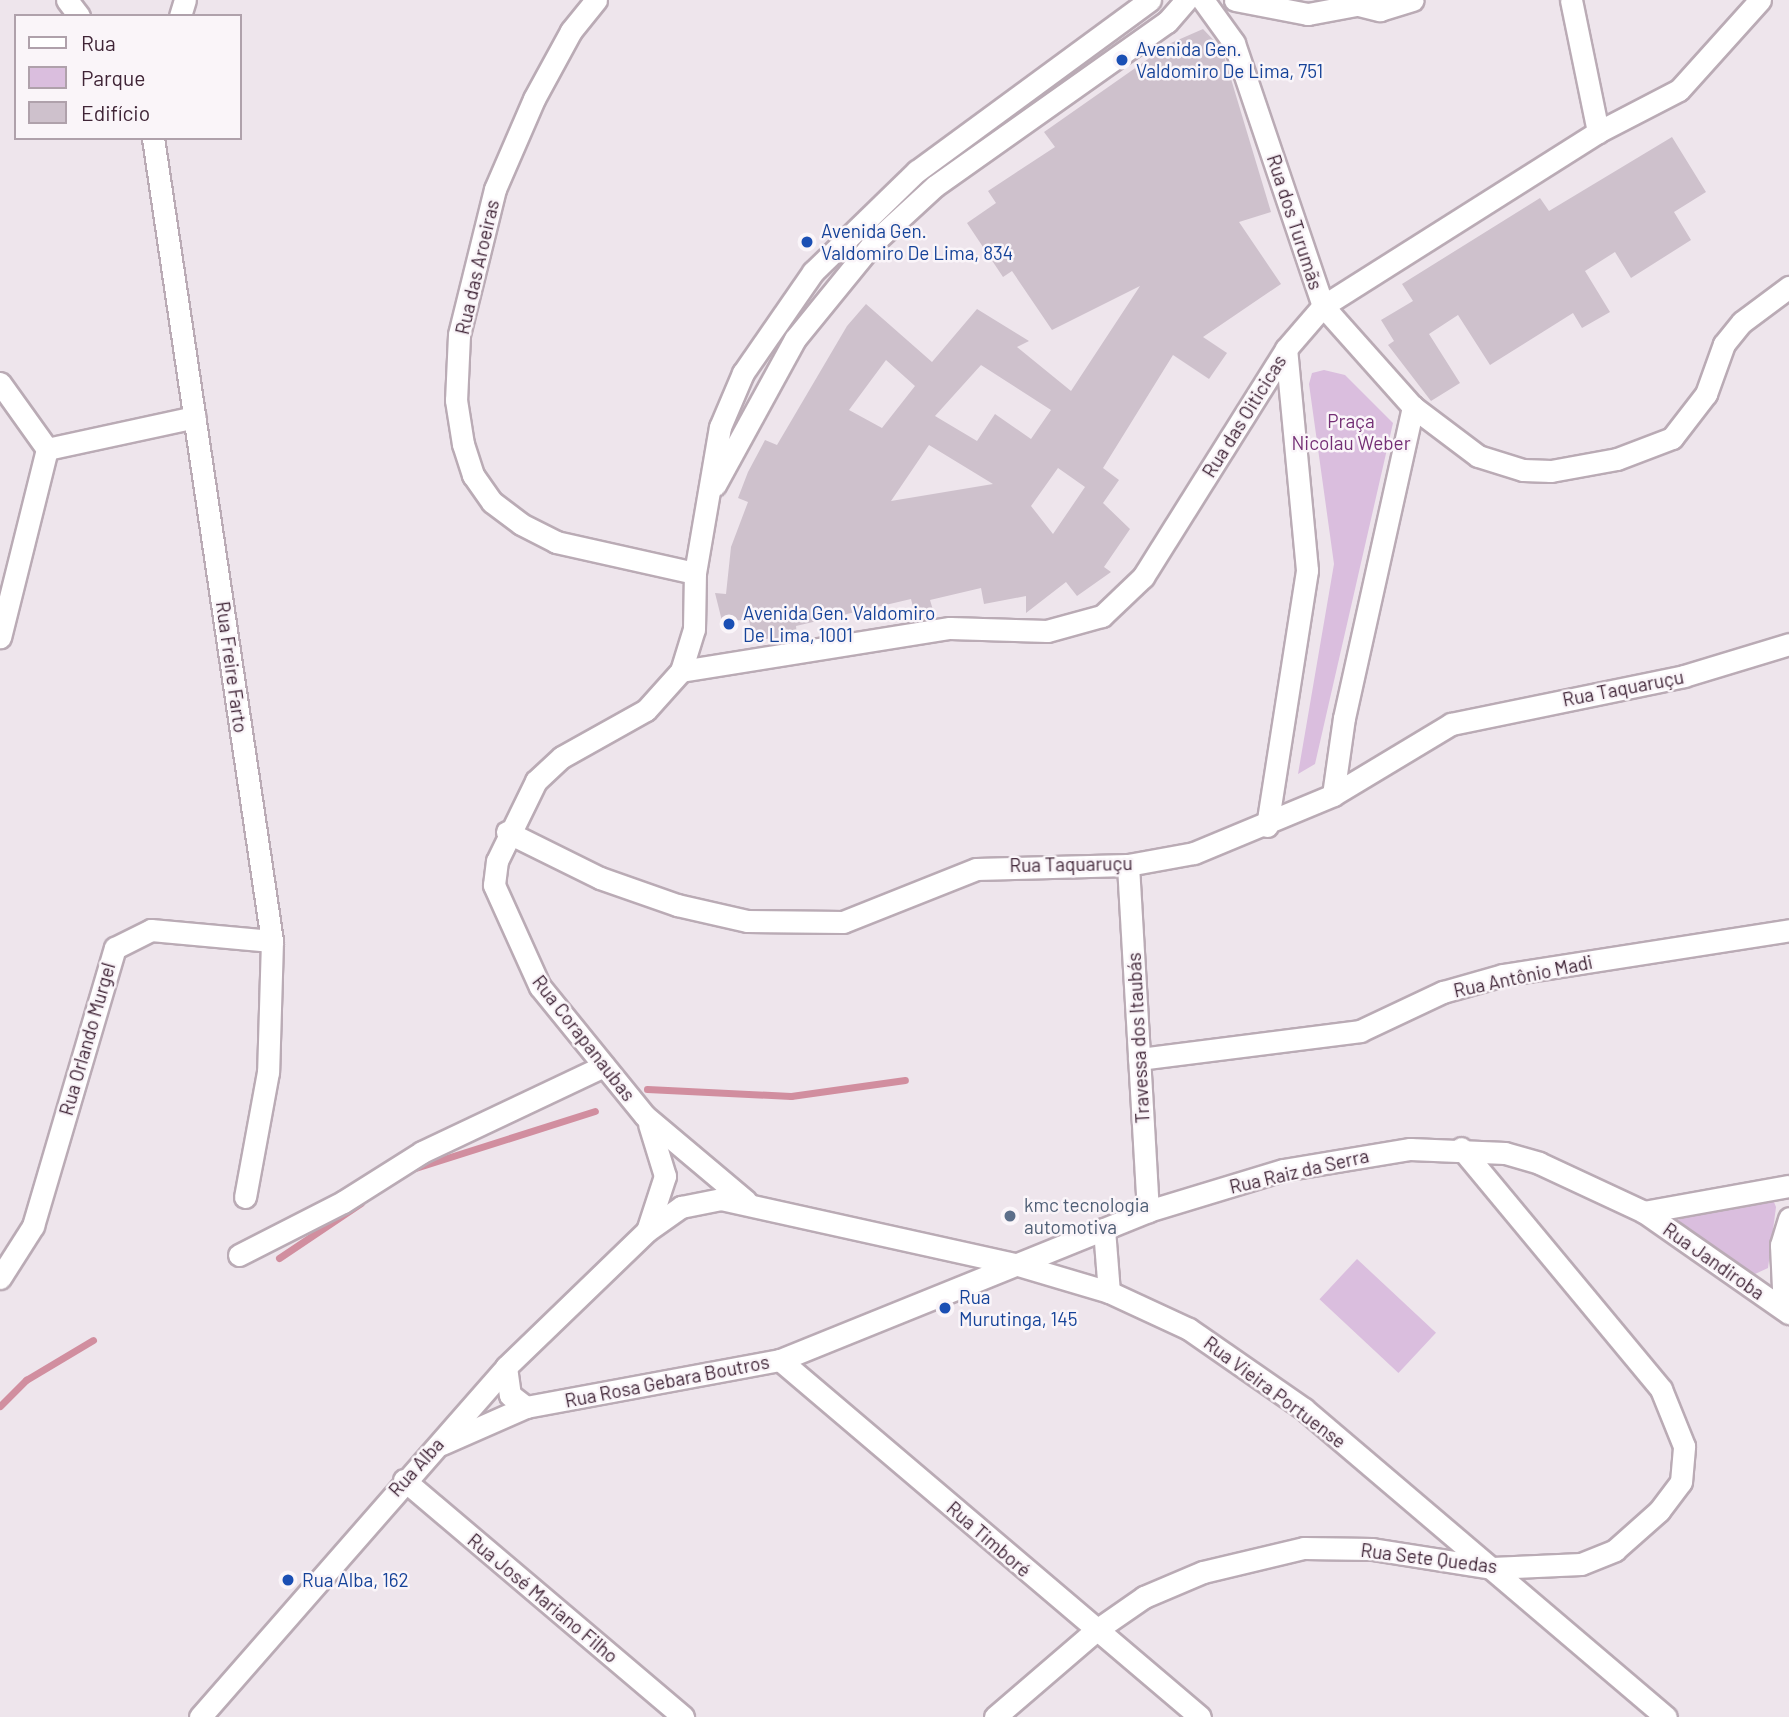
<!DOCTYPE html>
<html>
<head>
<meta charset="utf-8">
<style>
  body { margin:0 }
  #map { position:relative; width:1789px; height:1717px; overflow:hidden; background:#eee5ec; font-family:Barlow,sans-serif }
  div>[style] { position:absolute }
  .green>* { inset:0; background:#dabede; transform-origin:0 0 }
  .stream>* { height:7px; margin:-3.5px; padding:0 3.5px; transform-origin:3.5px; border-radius:3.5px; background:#d18e9f }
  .building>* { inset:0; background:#cec1cc }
  .roads { filter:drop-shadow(2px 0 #baabb5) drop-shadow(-2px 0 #baabb5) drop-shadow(0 2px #baabb5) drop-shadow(0 -2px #baabb5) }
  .minor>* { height:21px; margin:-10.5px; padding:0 10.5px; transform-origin:10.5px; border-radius:10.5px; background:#fff }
  .dots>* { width:19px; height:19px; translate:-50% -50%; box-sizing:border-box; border:4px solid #faf5f9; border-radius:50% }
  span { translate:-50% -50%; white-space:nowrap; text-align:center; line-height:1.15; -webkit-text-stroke:5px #faf5f9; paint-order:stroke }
  .transit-label { font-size:19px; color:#164399 }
  .left { translate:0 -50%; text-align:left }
  .street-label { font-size:19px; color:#3f2436 }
  .park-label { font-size:19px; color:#742f75 }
  .service-label { font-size:19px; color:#4e5e75 }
  .legend { position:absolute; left:14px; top:14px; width:228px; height:126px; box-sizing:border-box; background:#faf5f9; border:2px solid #afa1ab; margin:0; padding:9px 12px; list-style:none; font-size:21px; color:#3f2436 }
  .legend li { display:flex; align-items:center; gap:14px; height:35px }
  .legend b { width:35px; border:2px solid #afa1ab }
</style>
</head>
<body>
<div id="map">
  <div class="green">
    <div style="clip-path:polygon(1324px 370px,1345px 375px,1393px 423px,1315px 764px,1298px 774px,1334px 564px,1309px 384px,1312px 373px)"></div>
    <div style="clip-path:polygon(1772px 1197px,1776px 1207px,1768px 1268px,1755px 1274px,1677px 1224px,1681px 1216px)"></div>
    <div style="left:1357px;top:1259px;width:108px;height:55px;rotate:43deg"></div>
  </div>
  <div class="stream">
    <div style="left:647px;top:1089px;width:144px;rotate:2.8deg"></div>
    <div style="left:791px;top:1096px;width:115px;rotate:-8deg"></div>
    <div style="left:409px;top:1170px;width:195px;rotate:-17.6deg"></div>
    <div style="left:279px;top:1258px;width:99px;rotate:-33.9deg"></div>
    <div style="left:0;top:1406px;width:37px;rotate:-45deg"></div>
    <div style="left:26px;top:1380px;width:78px;rotate:-30.8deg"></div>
  </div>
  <div class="building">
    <div style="clip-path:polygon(evenodd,1203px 29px,1222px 49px,1271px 212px,1239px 222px,1281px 284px,1203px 337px,1227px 353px,1209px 379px,1173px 355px,1103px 468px,1119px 480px,1103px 503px,1130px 529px,1104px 567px,1111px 572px,1077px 596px,1066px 582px,1026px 613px,1026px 596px,984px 604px,981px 588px,930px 600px,933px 610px,915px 615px,911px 599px,796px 626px,797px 636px,753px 640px,749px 620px,722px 621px,715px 593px,726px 594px,731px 547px,748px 502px,738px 498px,748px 472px,765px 440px,777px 445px,847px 326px,866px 304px,932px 362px,977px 309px,1029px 341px,1017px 347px,1071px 391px,1140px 286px,1052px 330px,1012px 271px,1003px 277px,967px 223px,996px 203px,988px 191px,1055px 147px,1044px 132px,1171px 43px,1203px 29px,886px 360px,915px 386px,882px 428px,849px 410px,886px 360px,1203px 29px,981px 365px,1051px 410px,1031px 439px,995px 414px,977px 441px,935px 416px,981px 365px,1203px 29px,929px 445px,993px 484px,891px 501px,929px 445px,1203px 29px,1058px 468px,1085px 487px,1053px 534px,1031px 506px,1058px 468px)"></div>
    <div style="clip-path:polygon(1672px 137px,1706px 192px,1674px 212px,1691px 240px,1631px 278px,1615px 252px,1585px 271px,1610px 312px,1582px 328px,1573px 313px,1490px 365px,1458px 315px,1429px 334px,1460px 383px,1431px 401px,1388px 345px,1394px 341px,1381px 320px,1413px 301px,1402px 284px,1540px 198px,1549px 211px)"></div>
  </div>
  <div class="roads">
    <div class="minor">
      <div style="left:67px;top:0;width:20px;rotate:53deg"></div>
      <div style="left:596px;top:0;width:40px;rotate:129deg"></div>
      <div style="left:571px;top:31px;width:77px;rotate:118.6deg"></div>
      <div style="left:534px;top:99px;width:98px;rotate:113.4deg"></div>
      <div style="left:495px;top:189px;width:150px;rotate:103.9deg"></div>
      <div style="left:459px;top:335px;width:65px;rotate:92.6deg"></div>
      <div style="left:456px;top:400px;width:45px;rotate:81deg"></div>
      <div style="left:463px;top:444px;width:33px;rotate:72deg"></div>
      <div style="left:473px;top:475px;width:33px;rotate:55deg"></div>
      <div style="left:492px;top:502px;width:36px;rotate:37deg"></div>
      <div style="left:521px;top:524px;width:39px;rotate:27deg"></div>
      <div style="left:556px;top:542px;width:142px;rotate:12.6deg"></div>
      <div style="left:1203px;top:0;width:53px;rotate:54.2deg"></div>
      <div style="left:1234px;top:43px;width:278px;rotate:71.3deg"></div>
      <div style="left:1323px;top:306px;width:135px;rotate:48.3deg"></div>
      <div style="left:1413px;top:407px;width:81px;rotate:37deg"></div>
      <div style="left:1478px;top:456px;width:47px;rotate:17.3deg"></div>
      <div style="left:1523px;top:470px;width:28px;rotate:2deg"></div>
      <div style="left:1551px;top:471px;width:67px;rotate:-10.3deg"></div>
      <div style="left:1617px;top:459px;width:59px;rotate:-20.9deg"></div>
      <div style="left:1672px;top:438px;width:56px;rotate:-52.3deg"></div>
      <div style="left:1706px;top:394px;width:53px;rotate:-70.2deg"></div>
      <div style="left:1724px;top:344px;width:28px;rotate:-51deg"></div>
      <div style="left:1742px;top:322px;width:59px;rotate:-36.7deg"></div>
      <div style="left:1235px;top:0;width:74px;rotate:10.9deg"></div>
      <div style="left:1308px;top:14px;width:49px;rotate:-10.6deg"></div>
      <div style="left:1571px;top:0;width:135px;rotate:78.4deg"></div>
      <div style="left:1343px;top:1px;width:38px;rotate:14deg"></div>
      <div style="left:1380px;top:10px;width:34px;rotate:-17deg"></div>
      <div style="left:180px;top:16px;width:17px;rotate:-73deg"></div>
      <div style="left:153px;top:138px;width:812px;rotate:81.57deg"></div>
      <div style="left:272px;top:941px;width:131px;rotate:91.7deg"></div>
      <div style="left:268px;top:1072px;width:127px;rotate:100.4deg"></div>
      <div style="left:0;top:383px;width:81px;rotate:54.5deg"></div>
      <div style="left:47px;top:449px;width:194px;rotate:104deg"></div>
      <div style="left:47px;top:449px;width:151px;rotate:-12.2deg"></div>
      <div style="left:715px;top:485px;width:166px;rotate:-61.3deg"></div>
      <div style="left:795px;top:339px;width:124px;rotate:-50.9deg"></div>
      <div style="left:873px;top:243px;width:84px;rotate:-42.6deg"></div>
      <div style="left:935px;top:186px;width:284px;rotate:-35.3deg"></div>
      <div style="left:1167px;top:22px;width:29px;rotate:-49deg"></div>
      <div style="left:681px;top:671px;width:272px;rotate:-9.1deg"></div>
      <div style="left:950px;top:628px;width:97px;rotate:1.8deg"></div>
      <div style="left:1047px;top:631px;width:57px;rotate:-15.3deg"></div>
      <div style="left:1102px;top:616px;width:57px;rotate:-43.6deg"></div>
      <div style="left:1143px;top:577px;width:269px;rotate:-57.9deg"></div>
      <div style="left:1286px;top:349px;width:57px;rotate:-49.3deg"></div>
      <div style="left:1323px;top:306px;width:325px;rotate:-32.3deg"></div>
      <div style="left:1598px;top:132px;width:91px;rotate:-27.4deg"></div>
      <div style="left:1679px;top:90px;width:121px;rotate:-48deg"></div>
      <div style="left:1333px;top:795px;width:78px;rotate:-81.9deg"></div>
      <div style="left:1344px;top:718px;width:319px;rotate:-77.5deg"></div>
      <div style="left:1267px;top:826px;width:259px;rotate:-81.1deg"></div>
      <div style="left:1307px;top:570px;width:222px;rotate:-95.4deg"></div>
      <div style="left:507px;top:832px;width:104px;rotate:26.3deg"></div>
      <div style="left:600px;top:878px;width:82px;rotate:19.3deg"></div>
      <div style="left:677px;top:905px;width:72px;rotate:12.9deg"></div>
      <div style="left:747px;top:921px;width:96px;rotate:0.6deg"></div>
      <div style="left:843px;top:922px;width:143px;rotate:-21.7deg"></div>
      <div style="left:976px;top:869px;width:152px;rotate:-1.5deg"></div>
      <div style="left:1128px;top:865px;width:67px;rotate:-10.3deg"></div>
      <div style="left:1194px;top:853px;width:151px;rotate:-22.6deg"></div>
      <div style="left:1333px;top:795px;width:138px;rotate:-31deg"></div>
      <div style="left:1451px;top:724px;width:238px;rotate:-11.6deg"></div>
      <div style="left:1684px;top:676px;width:110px;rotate:-16.9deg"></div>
      <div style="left:1128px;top:865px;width:347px;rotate:86.7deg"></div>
      <div style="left:1139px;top:1059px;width:223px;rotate:-7.2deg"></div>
      <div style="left:1360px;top:1031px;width:92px;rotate:-25.2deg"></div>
      <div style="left:1443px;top:992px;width:62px;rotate:-15.8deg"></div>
      <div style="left:1503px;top:975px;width:290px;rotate:-8.9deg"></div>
      <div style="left:746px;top:1201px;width:132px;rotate:-139.9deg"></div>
      <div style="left:645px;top:1116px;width:166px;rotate:-129.1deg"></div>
      <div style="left:540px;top:987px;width:112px;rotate:-114.3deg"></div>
      <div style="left:494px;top:885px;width:24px;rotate:-83deg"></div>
      <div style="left:497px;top:861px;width:89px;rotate:-64deg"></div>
      <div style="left:536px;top:781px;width:35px;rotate:-43deg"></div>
      <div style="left:562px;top:757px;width:96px;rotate:-29.2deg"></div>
      <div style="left:646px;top:710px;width:52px;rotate:-48.1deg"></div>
      <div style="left:681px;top:671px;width:44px;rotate:-72.8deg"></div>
      <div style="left:694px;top:629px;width:56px;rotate:-89deg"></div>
      <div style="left:695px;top:573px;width:148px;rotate:-80.3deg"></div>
      <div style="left:720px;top:427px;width:59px;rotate:-66.9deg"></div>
      <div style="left:743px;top:373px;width:123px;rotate:-55.3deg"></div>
      <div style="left:813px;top:272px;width:145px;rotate:-44.2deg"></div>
      <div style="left:917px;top:171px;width:289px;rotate:-36.3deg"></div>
      <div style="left:1644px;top:1212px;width:147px;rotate:-10.2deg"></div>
      <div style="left:1104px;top:1229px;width:63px;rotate:85.5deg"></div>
      <div style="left:647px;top:1231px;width:58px;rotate:-71.9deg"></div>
      <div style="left:665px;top:1176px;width:54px;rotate:-107.1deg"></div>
      <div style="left:239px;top:1255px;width:117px;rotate:-27deg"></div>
      <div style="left:343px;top:1202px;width:93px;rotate:-32.3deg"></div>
      <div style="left:422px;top:1152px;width:201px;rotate:-25.3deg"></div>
      <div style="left:0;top:1278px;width:62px;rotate:-57.6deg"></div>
      <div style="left:33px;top:1226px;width:290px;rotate:-73.6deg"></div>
      <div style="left:115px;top:948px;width:40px;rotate:-26.6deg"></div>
      <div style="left:151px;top:930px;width:121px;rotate:5.2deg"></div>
      <div style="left:1784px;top:1309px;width:64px;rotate:-92.7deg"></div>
      <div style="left:1781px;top:1245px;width:28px;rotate:-73deg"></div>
      <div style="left:780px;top:1360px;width:551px;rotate:40.36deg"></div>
      <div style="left:506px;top:1367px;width:28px;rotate:82deg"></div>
      <div style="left:510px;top:1395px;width:20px;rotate:37deg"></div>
      <div style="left:442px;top:1444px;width:92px;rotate:-23.8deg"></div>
      <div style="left:526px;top:1407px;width:258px;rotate:-10.5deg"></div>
      <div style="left:780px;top:1360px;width:397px;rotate:-22deg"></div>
      <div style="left:1148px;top:1211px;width:141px;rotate:-16.9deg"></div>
      <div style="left:1283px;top:1170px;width:129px;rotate:-9.4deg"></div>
      <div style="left:1410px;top:1149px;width:95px;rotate:2.4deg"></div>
      <div style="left:1505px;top:1153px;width:35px;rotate:16deg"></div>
      <div style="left:1539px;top:1163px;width:116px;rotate:25deg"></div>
      <div style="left:1644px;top:1212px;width:177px;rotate:34.9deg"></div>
      <div style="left:404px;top:1480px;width:366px;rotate:40.3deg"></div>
      <div style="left:200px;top:1717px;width:465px;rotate:-48.8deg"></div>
      <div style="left:506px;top:1367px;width:196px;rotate:-44deg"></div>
      <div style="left:647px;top:1231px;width:42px;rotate:-35.2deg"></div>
      <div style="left:681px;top:1207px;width:41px;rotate:-11.3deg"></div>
      <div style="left:721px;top:1199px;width:304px;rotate:12.5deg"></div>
      <div style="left:1018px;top:1265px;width:95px;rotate:16.5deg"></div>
      <div style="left:1109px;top:1292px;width:88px;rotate:24.8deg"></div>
      <div style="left:1189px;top:1329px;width:140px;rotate:34.8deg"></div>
      <div style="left:1304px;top:1409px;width:475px;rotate:40.4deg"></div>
      <div style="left:995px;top:1717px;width:132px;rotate:-40.7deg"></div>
      <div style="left:1095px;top:1631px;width:60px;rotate:-34.8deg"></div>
      <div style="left:1144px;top:1597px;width:64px;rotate:-23deg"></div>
      <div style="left:1203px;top:1572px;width:104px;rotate:-13.4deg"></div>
      <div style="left:1304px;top:1548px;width:68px;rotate:0.8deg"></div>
      <div style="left:1372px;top:1549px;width:121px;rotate:9deg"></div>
      <div style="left:1492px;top:1568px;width:89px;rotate:-2.6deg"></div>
      <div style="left:1581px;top:1564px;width:37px;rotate:-22deg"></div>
      <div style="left:1615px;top:1550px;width:59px;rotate:-41.6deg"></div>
      <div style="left:1659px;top:1511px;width:36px;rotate:-53deg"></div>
      <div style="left:1681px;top:1482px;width:36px;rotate:-85deg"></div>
      <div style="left:1684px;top:1446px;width:61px;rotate:-112deg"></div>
      <div style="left:1661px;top:1389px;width:313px;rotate:-129.7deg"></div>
    </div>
  </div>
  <div class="dots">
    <div style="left:1122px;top:60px;background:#1a4fb4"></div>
    <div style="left:807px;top:242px;background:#1a4fb4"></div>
    <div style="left:729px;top:624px;background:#1a4fb4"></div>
    <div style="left:1010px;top:1216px;background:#5c6f8a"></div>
    <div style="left:945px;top:1308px;background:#1a4fb4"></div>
    <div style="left:288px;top:1580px;background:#1a4fb4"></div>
  </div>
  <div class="transit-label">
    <span class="left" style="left:1136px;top:60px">Avenida Gen.<br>Valdomiro De Lima, 751</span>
    <span class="left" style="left:821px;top:242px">Avenida Gen.<br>Valdomiro De Lima, 834</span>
    <span class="left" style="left:743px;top:624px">Avenida Gen. Valdomiro<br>De Lima, 1001</span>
    <span class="left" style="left:959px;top:1308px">Rua<br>Murutinga, 145</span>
    <span class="left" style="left:302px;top:1580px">Rua Alba, 162</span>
  </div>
  <div class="street-label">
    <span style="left:1295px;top:222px;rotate:72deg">Rua dos Turumãs</span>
    <span style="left:477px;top:267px;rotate:-77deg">Rua das Aroeiras</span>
    <span style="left:1244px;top:416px;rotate:-58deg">Rua das Oiticicas</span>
    <span style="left:232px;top:667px;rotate:82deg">Rua Freire Farto</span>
    <span style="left:1623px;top:688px;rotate:-11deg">Rua Taquaruçu</span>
    <span style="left:1071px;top:864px;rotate:-1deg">Rua Taquaruçu</span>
    <span style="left:1523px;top:976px;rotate:-12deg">Rua Antônio Madi</span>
    <span style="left:584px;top:1038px;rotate:52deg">Rua Corapanaubas</span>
    <span style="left:1138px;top:1038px;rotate:-93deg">Travessa dos Itaubás</span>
    <span style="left:87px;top:1039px;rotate:-74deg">Rua Orlando Murgel</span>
    <span style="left:1299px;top:1171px;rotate:-13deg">Rua Raiz da Serra</span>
    <span style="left:1714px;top:1261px;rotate:35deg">Rua Jandiroba</span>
    <span style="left:667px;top:1381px;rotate:-11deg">Rua Rosa Gebara Boutros</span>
    <span style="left:1275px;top:1392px;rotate:37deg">Rua Vieira Portuense</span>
    <span style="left:416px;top:1467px;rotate:-48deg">Rua Alba</span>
    <span style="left:989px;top:1539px;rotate:41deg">Rua Timboré</span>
    <span style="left:1429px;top:1558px;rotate:7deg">Rua Sete Quedas</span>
    <span style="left:543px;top:1598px;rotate:40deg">Rua José Mariano Filho</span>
  </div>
  <div class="park-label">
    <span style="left:1351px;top:432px">Praça<br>Nicolau Weber</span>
  </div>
  <div class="service-label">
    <span class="left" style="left:1024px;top:1216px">kmc tecnologia<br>automotiva</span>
  </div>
  <ul class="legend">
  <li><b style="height:9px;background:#fff"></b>Rua</li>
  <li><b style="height:19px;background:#dabede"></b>Parque</li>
  <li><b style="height:19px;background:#cec1cc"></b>Edifício</li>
  </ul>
</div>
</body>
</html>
